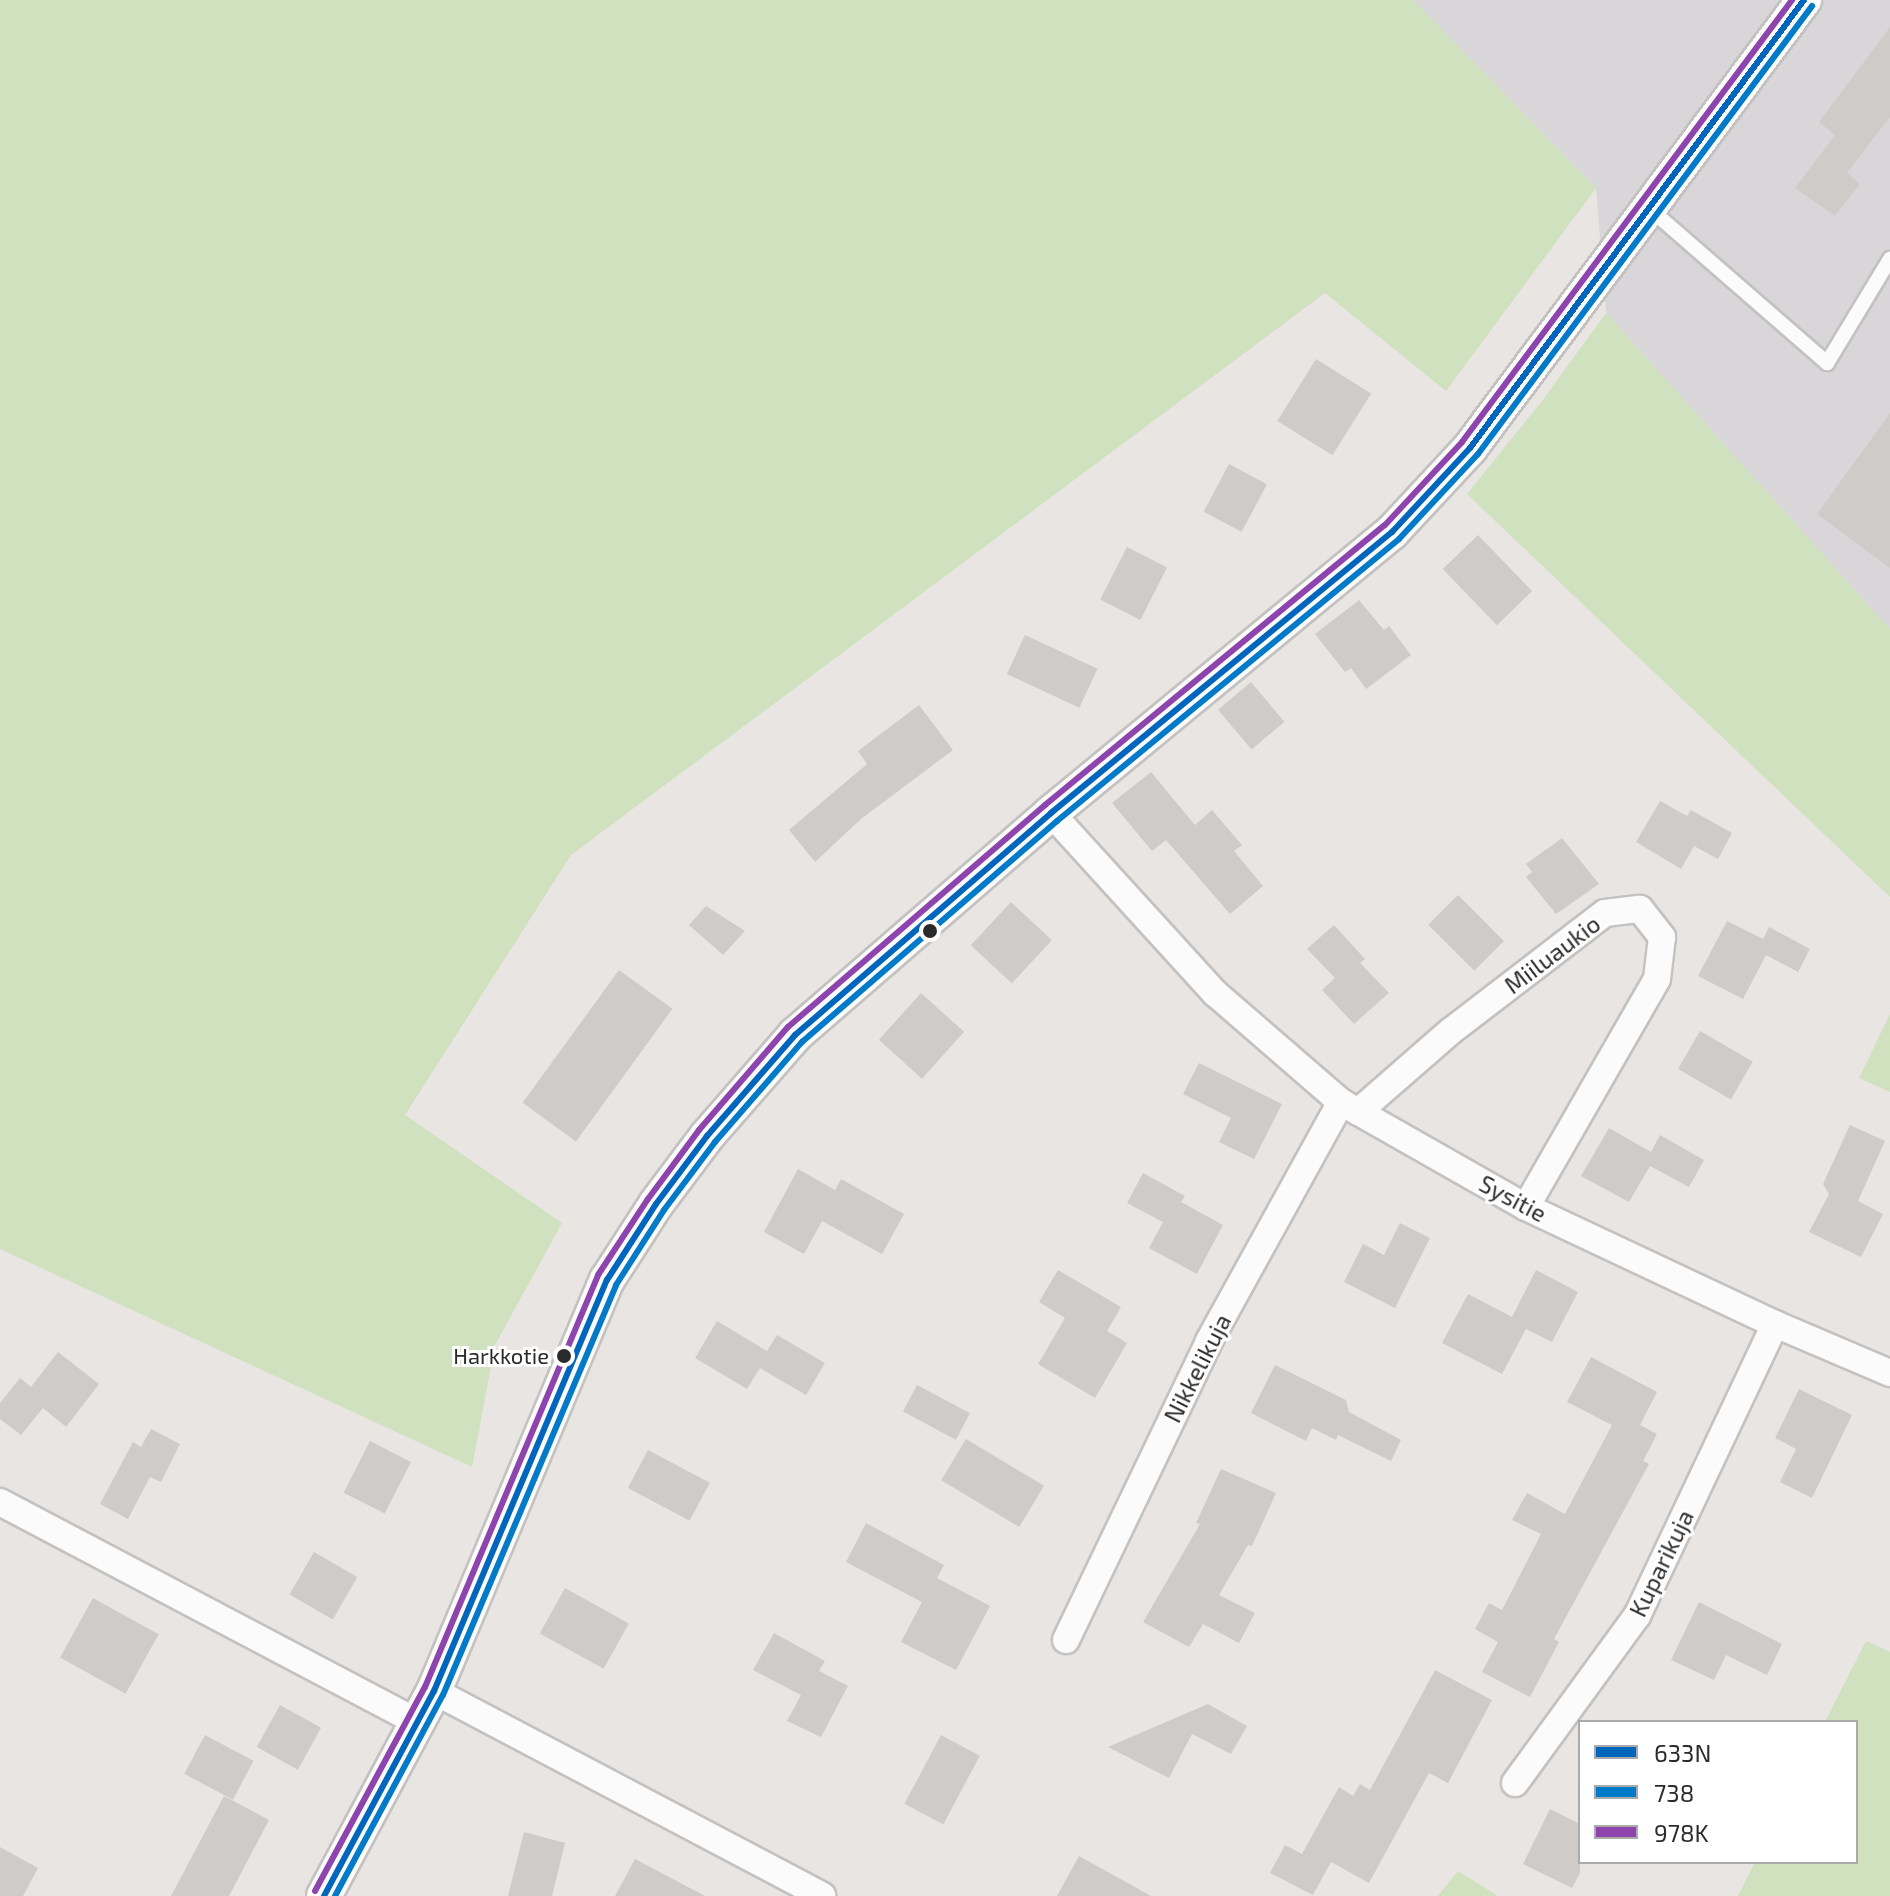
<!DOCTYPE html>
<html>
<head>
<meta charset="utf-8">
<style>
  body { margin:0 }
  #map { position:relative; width:1890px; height:1896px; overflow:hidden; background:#e9e5e2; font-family:"Exo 2",sans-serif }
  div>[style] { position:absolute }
  .industrial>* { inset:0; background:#d9d6d9 }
  .green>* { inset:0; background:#cfe1be }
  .building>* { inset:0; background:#cecbc9; transform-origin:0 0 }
  .roads { filter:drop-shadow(2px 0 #c3c2c1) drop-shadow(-2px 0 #c3c2c1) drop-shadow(0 2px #c3c2c1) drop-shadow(0 -2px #c3c2c1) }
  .service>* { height:14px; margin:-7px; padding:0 7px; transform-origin:7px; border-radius:7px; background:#fcfbfb }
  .minor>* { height:26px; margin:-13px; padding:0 13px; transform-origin:13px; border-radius:13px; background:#fcfbfb }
  .tertiary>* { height:34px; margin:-17px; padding:0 17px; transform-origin:17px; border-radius:17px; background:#fcfbfb }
  .bus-1>* { height:6px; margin:-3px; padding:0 3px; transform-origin:3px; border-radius:3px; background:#0065bd }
  .bus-2>* { height:6px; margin:-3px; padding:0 3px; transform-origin:3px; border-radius:3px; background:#007ac9 }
  .bus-3>* { height:6px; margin:-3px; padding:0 3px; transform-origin:3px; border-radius:3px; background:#8e44ad }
  .dots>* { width:22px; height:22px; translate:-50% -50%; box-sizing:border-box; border:4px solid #fff; border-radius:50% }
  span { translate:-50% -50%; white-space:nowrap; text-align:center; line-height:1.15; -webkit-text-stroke:6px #fff; paint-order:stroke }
  .bus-label { font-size:22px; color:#2b2b2b }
  .right { translate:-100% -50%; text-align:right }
  .street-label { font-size:24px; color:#2b2b2b }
  .legend { position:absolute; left:1578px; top:1720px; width:280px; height:144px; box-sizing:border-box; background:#fff; border:2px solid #aaa; margin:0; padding:10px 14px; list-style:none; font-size:24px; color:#2b2b2b }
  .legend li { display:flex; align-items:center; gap:16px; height:40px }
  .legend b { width:40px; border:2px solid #aaa }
</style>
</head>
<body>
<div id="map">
  <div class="industrial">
    <div style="clip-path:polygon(1413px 0,1890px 0,1890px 629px,1606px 313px,1596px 188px)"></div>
  </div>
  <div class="green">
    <div style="clip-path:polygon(0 0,1413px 0,1596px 188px,1446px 391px,1325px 293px,571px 855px,405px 1115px,562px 1223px,495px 1345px,472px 1467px,0 1249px)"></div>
    <div style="clip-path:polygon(1606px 313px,1890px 629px,1890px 897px,1467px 494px,1542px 401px)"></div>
    <div style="clip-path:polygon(1890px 1014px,1890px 1092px,1859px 1078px)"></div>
    <div style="clip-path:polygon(1866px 1641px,1890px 1652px,1890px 1896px,1738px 1896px,1755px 1862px,1856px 1862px,1856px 1722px,1825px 1722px)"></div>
    <div style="clip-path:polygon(1458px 1871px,1498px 1896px,1438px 1896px)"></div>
  </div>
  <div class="building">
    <div style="clip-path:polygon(1890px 27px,1890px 117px,1847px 173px,1860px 184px,1835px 216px,1795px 188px,1835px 135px,1819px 122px)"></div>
    <div style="left:1316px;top:359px;width:65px;height:73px;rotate:32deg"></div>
    <div style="clip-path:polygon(1890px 413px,1890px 568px,1817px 514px)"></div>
    <div style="left:1229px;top:464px;width:43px;height:54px;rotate:28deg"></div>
    <div style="left:1478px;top:535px;width:78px;height:49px;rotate:46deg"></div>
    <div style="left:1127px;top:547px;width:45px;height:59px;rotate:27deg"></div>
    <div style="clip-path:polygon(1359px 600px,1384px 630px,1389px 626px,1411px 655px,1366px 689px,1351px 668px,1345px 672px,1315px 634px)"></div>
    <div style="left:1025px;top:635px;width:80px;height:43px;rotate:25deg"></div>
    <div style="left:1251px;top:682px;width:52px;height:43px;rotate:50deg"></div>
    <div style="clip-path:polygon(919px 705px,953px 750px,861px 819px,815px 862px,789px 830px,867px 764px,858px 751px)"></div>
    <div style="clip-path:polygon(1151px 772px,1195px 825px,1212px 810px,1242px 845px,1234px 851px,1263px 886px,1230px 914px,1166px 840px,1152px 851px,1112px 803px)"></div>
    <div style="clip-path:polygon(1660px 801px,1687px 816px,1691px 810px,1732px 833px,1718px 859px,1694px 846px,1681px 869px,1636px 842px)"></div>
    <div style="clip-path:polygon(1562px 838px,1599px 884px,1556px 914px,1526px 877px,1532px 872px,1526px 864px)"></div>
    <div style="left:1458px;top:895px;width:65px;height:42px;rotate:45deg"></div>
    <div style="left:1011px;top:902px;width:56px;height:59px;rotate:43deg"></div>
    <div style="clip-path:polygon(706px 906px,745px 931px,723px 955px,689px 925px)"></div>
    <div style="clip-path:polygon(1727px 921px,1763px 939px,1769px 927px,1810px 949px,1798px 972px,1766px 955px,1743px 999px,1698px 976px)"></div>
    <div style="clip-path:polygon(1334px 925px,1365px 959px,1360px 963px,1389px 993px,1354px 1024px,1322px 990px,1335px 978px,1307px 949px)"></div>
    <div style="left:619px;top:970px;width:66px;height:164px;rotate:36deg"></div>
    <div style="left:921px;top:993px;width:58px;height:63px;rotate:42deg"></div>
    <div style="left:1700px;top:1031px;width:61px;height:44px;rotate:30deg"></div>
    <div style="clip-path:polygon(1199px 1063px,1282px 1104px,1254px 1159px,1219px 1142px,1231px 1118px,1183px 1094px)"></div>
    <div style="clip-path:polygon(1850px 1125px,1885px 1141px,1858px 1201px,1883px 1214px,1861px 1257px,1809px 1232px,1829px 1194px,1823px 1184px)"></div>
    <div style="clip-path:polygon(1609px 1128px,1651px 1152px,1660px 1135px,1704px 1160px,1689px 1187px,1650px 1166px,1629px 1202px,1581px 1176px)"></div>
    <div style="clip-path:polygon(798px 1169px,835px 1190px,841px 1179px,904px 1214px,882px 1254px,822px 1221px,804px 1254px,764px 1232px)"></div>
    <div style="clip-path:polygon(1143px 1173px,1185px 1196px,1181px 1202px,1223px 1225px,1197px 1274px,1149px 1248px,1163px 1222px,1127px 1203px)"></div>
    <div style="clip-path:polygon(1400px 1223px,1430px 1238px,1395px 1308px,1344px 1282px,1363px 1244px,1384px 1255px)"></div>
    <div style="clip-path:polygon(1058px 1270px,1121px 1307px,1107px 1331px,1127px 1343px,1095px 1398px,1038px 1364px,1065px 1318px,1039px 1302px)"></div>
    <div style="clip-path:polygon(1536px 1270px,1578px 1292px,1552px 1342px,1526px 1329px,1502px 1374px,1442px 1343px,1468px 1294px,1512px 1317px)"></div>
    <div style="clip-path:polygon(717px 1321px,767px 1351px,777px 1335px,825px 1363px,806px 1395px,760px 1368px,747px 1389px,695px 1358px)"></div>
    <div style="clip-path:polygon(58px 1352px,99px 1384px,66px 1427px,43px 1408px,21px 1435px,0 1419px,0 1403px,20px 1378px,31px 1387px)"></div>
    <div style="clip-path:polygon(1591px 1357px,1657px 1392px,1640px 1425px,1657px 1434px,1643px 1461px,1649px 1464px,1554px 1639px,1559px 1642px,1530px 1697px,1482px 1672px,1498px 1642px,1475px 1629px,1489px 1603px,1502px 1610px,1541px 1534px,1512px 1520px,1527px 1493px,1565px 1514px,1612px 1425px,1567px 1402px)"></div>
    <div style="clip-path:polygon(1275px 1365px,1346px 1400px,1349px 1412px,1401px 1440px,1391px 1461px,1338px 1435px,1336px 1440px,1312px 1428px,1306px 1441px,1251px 1413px)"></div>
    <div style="left:917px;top:1385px;width:60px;height:30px;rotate:28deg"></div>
    <div style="clip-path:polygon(1799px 1389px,1852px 1415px,1812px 1498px,1780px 1482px,1796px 1449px,1775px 1438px)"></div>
    <div style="clip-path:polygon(151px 1429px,180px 1444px,161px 1482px,150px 1477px,128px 1519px,100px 1504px,133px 1442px,141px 1447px)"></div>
    <div style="left:966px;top:1439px;width:91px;height:48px;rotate:31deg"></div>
    <div style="left:370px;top:1441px;width:46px;height:58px;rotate:27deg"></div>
    <div style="left:648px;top:1450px;width:70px;height:43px;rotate:28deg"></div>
    <div style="clip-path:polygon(1221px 1469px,1276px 1493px,1252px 1546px,1248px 1545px,1219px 1595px,1255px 1613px,1239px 1643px,1203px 1624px,1189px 1647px,1143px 1622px,1200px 1524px,1196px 1523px)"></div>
    <div style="clip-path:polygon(866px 1523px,944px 1565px,937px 1578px,990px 1606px,956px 1670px,901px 1642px,922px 1602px,846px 1562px)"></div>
    <div style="left:314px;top:1552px;width:50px;height:49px;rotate:30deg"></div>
    <div style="left:565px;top:1588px;width:73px;height:52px;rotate:29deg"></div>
    <div style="left:93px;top:1598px;width:75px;height:68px;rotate:29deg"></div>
    <div style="clip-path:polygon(1699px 1602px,1782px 1644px,1767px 1675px,1726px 1655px,1714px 1680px,1671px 1660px)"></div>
    <div style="clip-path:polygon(774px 1633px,825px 1661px,819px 1671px,848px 1686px,821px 1737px,787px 1721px,801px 1695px,753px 1670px)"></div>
    <div style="clip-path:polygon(1435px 1670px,1492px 1700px,1448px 1783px,1429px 1773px,1369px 1883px,1331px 1862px,1313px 1895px,1270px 1873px,1285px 1845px,1302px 1854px,1339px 1787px,1353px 1796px,1360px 1784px,1370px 1790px)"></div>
    <div style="clip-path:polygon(1208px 1704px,1247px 1726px,1231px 1754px,1192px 1734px,1169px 1778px,1108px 1747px)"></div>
    <div style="left:280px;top:1705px;width:47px;height:48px;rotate:29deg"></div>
    <div style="left:205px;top:1735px;width:55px;height:44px;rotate:28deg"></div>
    <div style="left:941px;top:1735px;width:44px;height:78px;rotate:28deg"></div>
    <div style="clip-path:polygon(224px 1796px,269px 1820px,229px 1896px,171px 1896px)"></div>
    <div style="clip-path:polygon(1550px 1809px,1580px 1824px,1580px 1873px,1572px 1888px,1523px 1864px)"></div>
    <div style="clip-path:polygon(524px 1832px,565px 1843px,552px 1896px,508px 1896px)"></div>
    <div style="clip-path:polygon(0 1847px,38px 1868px,23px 1896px,0 1896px)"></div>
    <div style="clip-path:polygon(1079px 1856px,1151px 1896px,1057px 1896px)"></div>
    <div style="clip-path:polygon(635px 1859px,705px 1896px,615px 1896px)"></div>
  </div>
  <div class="roads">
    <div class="service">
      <div style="left:1650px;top:209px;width:235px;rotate:41deg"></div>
      <div style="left:1827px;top:363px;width:122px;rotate:-58.8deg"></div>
    </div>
    <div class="minor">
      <div style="left:1051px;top:813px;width:244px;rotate:47.7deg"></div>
      <div style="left:1215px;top:993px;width:167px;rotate:40.9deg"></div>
      <div style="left:1341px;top:1102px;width:213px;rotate:29.6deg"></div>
      <div style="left:1526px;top:1207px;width:275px;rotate:25.2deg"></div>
      <div style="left:1775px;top:1324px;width:125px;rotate:23.1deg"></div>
      <div style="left:1358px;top:1112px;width:123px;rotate:-41.1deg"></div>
      <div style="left:1451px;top:1031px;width:194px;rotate:-37.5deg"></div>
      <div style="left:1605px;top:913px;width:35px;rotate:-7deg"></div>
      <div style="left:1640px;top:909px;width:36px;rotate:52deg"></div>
      <div style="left:1662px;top:937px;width:42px;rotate:96.8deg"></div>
      <div style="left:1657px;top:979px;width:263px;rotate:119.9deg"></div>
      <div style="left:0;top:1502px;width:472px;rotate:27.8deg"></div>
      <div style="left:1066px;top:1640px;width:331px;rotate:-64.4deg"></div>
      <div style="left:1209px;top:1341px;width:273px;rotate:-61.1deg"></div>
      <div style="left:434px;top:1691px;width:439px;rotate:27.8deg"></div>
      <div style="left:1515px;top:1783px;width:207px;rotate:-53.9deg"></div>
      <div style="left:1637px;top:1616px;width:323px;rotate:-64.7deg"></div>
    </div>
    <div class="tertiary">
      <div style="left:324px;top:1896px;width:233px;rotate:-61.8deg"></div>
      <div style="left:434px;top:1691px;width:446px;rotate:-67.2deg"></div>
      <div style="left:607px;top:1280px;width:90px;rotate:-57.2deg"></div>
      <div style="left:656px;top:1204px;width:85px;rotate:-53.1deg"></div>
      <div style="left:707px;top:1136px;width:134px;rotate:-48.9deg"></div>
      <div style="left:795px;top:1035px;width:339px;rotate:-40.9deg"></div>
      <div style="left:1051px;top:813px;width:442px;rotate:-39.5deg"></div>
      <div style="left:1392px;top:532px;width:115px;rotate:-47.1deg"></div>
      <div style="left:1470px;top:448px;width:559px;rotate:-53.29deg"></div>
    </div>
  </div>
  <div class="bus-1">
    <div style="left:324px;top:1896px;width:233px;rotate:-61.8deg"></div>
    <div style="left:434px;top:1691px;width:446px;rotate:-67.2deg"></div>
    <div style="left:607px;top:1280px;width:90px;rotate:-57.2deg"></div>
    <div style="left:656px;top:1204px;width:85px;rotate:-53.1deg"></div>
    <div style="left:707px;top:1136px;width:134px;rotate:-48.9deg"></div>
    <div style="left:795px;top:1035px;width:339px;rotate:-40.9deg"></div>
    <div style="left:1051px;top:813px;width:442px;rotate:-39.5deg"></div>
    <div style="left:1392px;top:532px;width:115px;rotate:-47.1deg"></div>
    <div style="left:1470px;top:448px;width:559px;rotate:-53.29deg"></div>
  </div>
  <div class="bus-2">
    <div style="left:335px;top:1896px;width:228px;rotate:-61.8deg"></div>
    <div style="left:443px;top:1695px;width:445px;rotate:-67.1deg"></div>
    <div style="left:616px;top:1285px;width:89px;rotate:-57.4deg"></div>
    <div style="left:664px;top:1210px;width:85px;rotate:-53.1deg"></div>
    <div style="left:715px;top:1142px;width:133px;rotate:-49deg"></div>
    <div style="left:802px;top:1042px;width:337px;rotate:-40.9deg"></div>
    <div style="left:1057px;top:821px;width:443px;rotate:-39.5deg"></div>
    <div style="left:1399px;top:539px;width:116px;rotate:-47.1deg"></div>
    <div style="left:1478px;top:454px;width:559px;rotate:-53.29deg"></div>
  </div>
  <div class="bus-3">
    <div style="left:315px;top:1891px;width:232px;rotate:-61.7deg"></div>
    <div style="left:425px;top:1687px;width:447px;rotate:-67.2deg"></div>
    <div style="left:598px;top:1275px;width:91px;rotate:-56.7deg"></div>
    <div style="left:648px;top:1199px;width:86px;rotate:-53.5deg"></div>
    <div style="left:699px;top:1130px;width:136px;rotate:-49.2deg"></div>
    <div style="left:788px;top:1027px;width:340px;rotate:-40.8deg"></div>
    <div style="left:1045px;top:805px;width:440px;rotate:-39.5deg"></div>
    <div style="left:1385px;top:525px;width:113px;rotate:-47.1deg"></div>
    <div style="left:1462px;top:442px;width:552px;rotate:-53.25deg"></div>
  </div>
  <div class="dots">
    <div style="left:930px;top:931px;background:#2b2b2b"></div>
    <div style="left:564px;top:1356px;background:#2b2b2b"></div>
  </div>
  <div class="bus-label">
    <span class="right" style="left:549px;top:1356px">Harkkotie</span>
  </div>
  <div class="street-label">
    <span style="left:1552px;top:954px;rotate:-37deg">Miiluaukio</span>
    <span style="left:1513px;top:1198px;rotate:28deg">Sysitie</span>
    <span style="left:1197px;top:1368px;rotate:-63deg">Nikkelikuja</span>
    <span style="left:1661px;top:1563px;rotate:-64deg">Kuparikuja</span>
  </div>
  <ul class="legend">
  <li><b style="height:10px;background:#0065bd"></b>633N</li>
  <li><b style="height:10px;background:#007ac9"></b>738</li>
  <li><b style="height:10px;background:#8e44ad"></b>978K</li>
  </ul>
</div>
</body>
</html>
